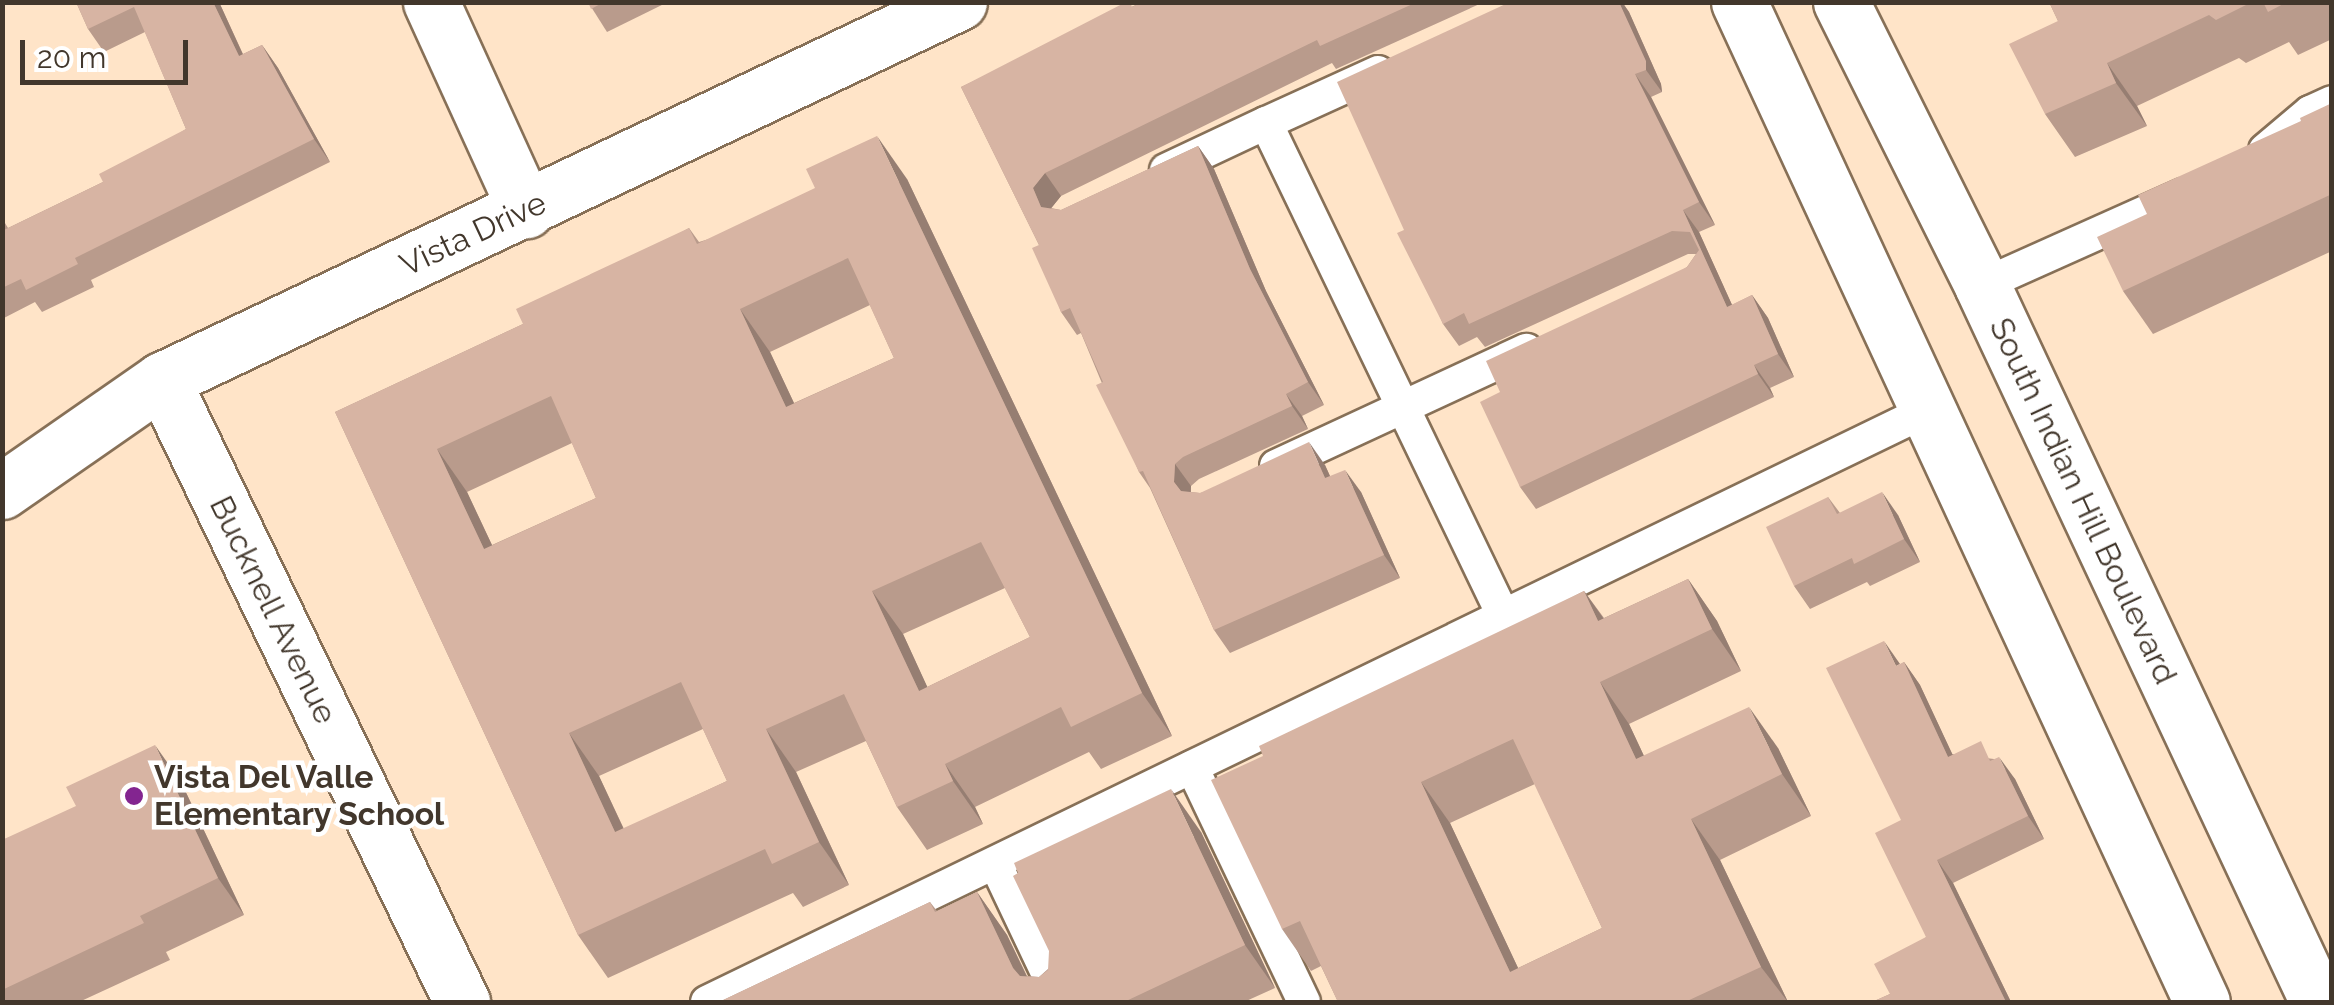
<!DOCTYPE html>
<html>
<head>
<meta charset="utf-8">
<style>
  body { margin:0 }
  #map { position:relative; width:2334px; height:1005px; overflow:hidden; background:#ffe4c8; font-family:Raleway,sans-serif }
  div>[style] { position:absolute }
  .roads { filter:drop-shadow(2px 0 #877057) drop-shadow(-2px 0 #877057) drop-shadow(0 2px #877057) drop-shadow(0 -2px #877057) }
  .service>* { height:32px; margin:-16px; padding:0 16px; transform-origin:16px; border-radius:16px; background:#fff }
  .minor>* { height:55px; margin:-27.5px; padding:0 27.5px; transform-origin:27.5px; border-radius:27.5px; background:#fff }
  .primary>* { height:55px; margin:-27.5px; padding:0 27.5px; transform-origin:27.5px; border-radius:27.5px; background:#fff }
  .wall>* { inset:0; background:#b99b8c }
  .shaded-wall>* { inset:0; background:#967e72 }
  .building>* { inset:0; background:#d7b4a3 }
  .dots>* { width:28px; height:28px; translate:-50% -50%; box-sizing:border-box; border:5px solid #fff; border-radius:50% }
  span { translate:-50% -50%; white-space:nowrap; text-align:center; line-height:1.15; -webkit-text-stroke:9px #fff; paint-order:stroke }
  .street-label { font-size:32px; color:#42372c }
  .poi-label { font-size:32px; color:#42372c; font-weight:700 }
  .left { translate:0 -50%; text-align:left }
  .frame { position:absolute; inset:0; border:5px solid #42372c; pointer-events:none }
  .scale { position:absolute; left:20px; top:40px; width:168px; height:45px; box-sizing:border-box; border:5px solid #42372c; border-top:0; padding-left:12px; font-size:30px; line-height:35px; white-space:nowrap; color:#42372c; -webkit-text-stroke:8px #fff; paint-order:stroke }
</style>
</head>
<body>
<div id="map">
  <div class="roads">
    <div class="service">
      <div style="left:1378px;top:72px;width:123px;rotate:155.5deg"></div>
      <div style="left:1266px;top:123px;width:548px;rotate:64.28deg"></div>
      <div style="left:2265px;top:150px;width:59px;rotate:-40.2deg"></div>
      <div style="left:2310px;top:112px;width:24px;rotate:-24deg"></div>
      <div style="left:1166px;top:170px;width:110px;rotate:-25.2deg"></div>
      <div style="left:1982px;top:285px;width:220px;rotate:-24.1deg"></div>
      <div style="left:1276px;top:466px;width:276px;rotate:-24.9deg"></div>
      <div style="left:1192px;top:767px;width:260px;rotate:64.5deg"></div>
      <div style="left:995px;top:863px;width:154px;rotate:64.6deg"></div>
      <div style="left:707px;top:1002px;width:1355px;rotate:-25.87deg"></div>
    </div>
    <div class="minor">
      <div style="left:431px;top:2px;width:229px;rotate:65.5deg"></div>
      <div style="left:162px;top:380px;width:691px;rotate:64.25deg"></div>
      <div style="left:2px;top:491px;width:195px;rotate:-34.8deg"></div>
      <div style="left:162px;top:380px;width:882px;rotate:-25.37deg"></div>
    </div>
    <div class="primary">
      <div style="left:1739px;top:2px;width:1102px;rotate:65.16deg"></div>
      <div style="left:1841px;top:2px;width:316px;rotate:63.5deg"></div>
      <div style="left:1982px;top:285px;width:792px;rotate:64.89deg"></div>
    </div>
  </div>
  <div class="wall">
    <div style="clip-path:polygon(76px 2px,219px 2px,243px 54px,262px 45px,278px 68px,330px 162px,91px 280px,94px 287px,42px 312px,35px 302px,2px 319px,2px 218px,8px 228px,103px 182px,186px 129px,145px 32px,104px 52px,88px 29px)"></div>
    <div style="clip-path:polygon(588px 2px,668px 2px,607px 32px)"></div>
    <div style="clip-path:polygon(1142px 2px,1484px 2px,1336px 69px,1332px 63px,1061px 196px,1051px 208px,1061px 210px,1198px 146px,1214px 169px,1266px 291px,1324px 405px,1302px 416px,1308px 429px,1199px 479px,1191px 486px,1191px 492px,1200px 493px,1325px 465px,1330px 476px,1361px 492px,1400px 578px,1230px 653px,1214px 630px,1150px 488px,1139px 472px,1081px 333px,1077px 335px,1061px 312px,1039px 245px,961px 87px)"></div>
    <div style="clip-path:polygon(1510px 2px,1622px 2px,1629px 12px,1661px 84px,1662px 92px,1651px 97px,1715px 225px,1699px 232px,1732px 305px,1752px 295px,1768px 318px,1794px 377px,1770px 388px,1774px 397px,1536px 509px,1520px 487px,1500px 392px,1687px 267px,1696px 254px,1688px 254px,1485px 347px,1477px 337px,1459px 346px,1443px 324px,1404px 230px)"></div>
    <div style="clip-path:polygon(2049px 2px,2332px 2px,2332px 39px,2298px 55px,2289px 42px,2246px 63px,2239px 58px,2137px 106px,2147px 126px,2075px 157px,2045px 114px,2058px 21px)"></div>
    <div style="clip-path:polygon(2332px 103px,2332px 251px,2153px 334px,2123px 291px,2147px 214px)"></div>
    <div style="clip-path:polygon(evenodd,907px 179px,1172px 736px,1101px 769px,1089px 752px,975px 807px,983px 824px,927px 850px,897px 807px,866px 741px,796px 772px,849px 885px,803px 907px,793px 893px,608px 978px,578px 935px,335px 412px,523px 324px,689px 228px,699px 242px,907px 179px,870px 305px,894px 358px,794px 403px,770px 352px,870px 305px,907px 179px,572px 443px,596px 498px,492px 545px,467px 492px,572px 443px,907px 179px,1005px 588px,1030px 637px,927px 687px,903px 634px,1005px 588px,907px 179px,703px 729px,727px 781px,624px 829px,599px 776px,703px 729px)"></div>
    <div style="clip-path:polygon(1828px 497px,1840px 513px,1898px 515px,1920px 562px,1870px 586px,1867px 582px,1810px 609px,1794px 586px)"></div>
    <div style="clip-path:polygon(evenodd,1688px 579px,1717px 621px,1741px 671px,1629px 724px,1644px 756px,1778px 748px,1811px 816px,1720px 860px,1788px 1002px,1338px 1002px,1321px 966px,1311px 971px,1282px 929px,1263px 756px,1584px 591px,1604px 618px,1688px 579px,1535px 784px,1602px 928px,1518px 968px,1450px 823px,1535px 784px)"></div>
    <div style="clip-path:polygon(1904px 662px,1920px 685px,1952px 754px,1994px 759px,2015px 779px,2044px 839px,1953px 883px,2011px 1002px,1872px 1002px,1890px 994px,1926px 937px,1901px 664px)"></div>
    <div style="clip-path:polygon(181px 782px,244px 915px,166px 952px,170px 960px,79px 1002px,2px 1002px,2px 840px)"></div>
    <div style="clip-path:polygon(1201px 832px,1275px 988px,1244px 1002px,719px 1002px,930px 902px,937px 911px,977px 892px,1007px 935px,1027px 976px,1039px 977px)"></div>
  </div>
  <div class="shaded-wall">
    <div style="clip-path:polygon(213px 2px,219px 2px,254px 79px,239px 56px)"></div>
    <div style="clip-path:polygon(1619px 2px,1622px 2px,1629px 12px,1661px 84px,1662px 92px,1646px 70px)"></div>
    <div style="clip-path:polygon(262px 45px,278px 68px,330px 162px,314px 139px)"></div>
    <div style="clip-path:polygon(2107px 63px,2137px 106px,2147px 126px,2116px 83px)"></div>
    <div style="clip-path:polygon(1635px 74px,1651px 97px,1715px 225px,1699px 202px)"></div>
    <div style="clip-path:polygon(877px 136px,907px 179px,1172px 736px,1142px 693px)"></div>
    <div style="clip-path:polygon(1198px 146px,1214px 169px,1266px 291px,1324px 405px,1308px 382px,1250px 269px)"></div>
    <div style="clip-path:polygon(1045px 173px,1061px 196px,1049px 211px,1041px 207px,1033px 188px)"></div>
    <div style="clip-path:polygon(1683px 210px,1699px 232px,1743px 329px,1727px 307px)"></div>
    <div style="clip-path:polygon(1752px 295px,1768px 318px,1794px 377px,1778px 354px)"></div>
    <div style="clip-path:polygon(740px 309px,770px 352px,816px 450px,786px 407px)"></div>
    <div style="clip-path:polygon(1754px 365px,1770px 388px,1774px 397px,1758px 374px)"></div>
    <div style="clip-path:polygon(1286px 394px,1302px 416px,1308px 429px,1292px 406px)"></div>
    <div style="clip-path:polygon(1309px 442px,1325px 465px,1341px 501px,1325px 478px)"></div>
    <div style="clip-path:polygon(437px 449px,467px 492px,514px 592px,484px 549px)"></div>
    <div style="clip-path:polygon(1175px 464px,1191px 486px,1190px 504px,1174px 482px)"></div>
    <div style="clip-path:polygon(1345px 470px,1361px 492px,1400px 578px,1384px 555px)"></div>
    <div style="clip-path:polygon(1882px 492px,1898px 515px,1920px 562px,1904px 539px)"></div>
    <div style="clip-path:polygon(1688px 579px,1717px 621px,1741px 671px,1712px 629px)"></div>
    <div style="clip-path:polygon(872px 591px,903px 634px,949px 734px,919px 691px)"></div>
    <div style="clip-path:polygon(1584px 591px,1613px 632px,1598px 621px)"></div>
    <div style="clip-path:polygon(1884px 641px,1900px 664px,1896px 666px)"></div>
    <div style="clip-path:polygon(1904px 662px,1920px 685px,1964px 779px,1948px 757px)"></div>
    <div style="clip-path:polygon(1600px 682px,1629px 724px,1665px 801px,1636px 759px)"></div>
    <div style="clip-path:polygon(1749px 707px,1778px 748px,1811px 816px,1782px 774px)"></div>
    <div style="clip-path:polygon(766px 729px,796px 772px,849px 885px,819px 842px)"></div>
    <div style="clip-path:polygon(569px 733px,599px 776px,645px 875px,615px 832px)"></div>
    <div style="clip-path:polygon(155px 745px,181px 782px,244px 915px,218px 878px)"></div>
    <div style="clip-path:polygon(1999px 757px,2015px 779px,2044px 839px,2028px 816px)"></div>
    <div style="clip-path:polygon(945px 764px,975px 807px,983px 824px,953px 781px)"></div>
    <div style="clip-path:polygon(1421px 782px,1450px 823px,1534px 1002px,1510px 972px)"></div>
    <div style="clip-path:polygon(1171px 789px,1201px 832px,1275px 988px,1245px 945px)"></div>
    <div style="clip-path:polygon(1691px 819px,1720px 860px,1788px 1002px,1761px 967px)"></div>
    <div style="clip-path:polygon(1937px 860px,1953px 883px,2011px 1002px,2006px 1002px)"></div>
    <div style="clip-path:polygon(977px 892px,1007px 935px,1039px 1002px,1013px 968px)"></div>
  </div>
  <div class="building">
    <div style="clip-path:polygon(76px 2px,213px 2px,239px 56px,262px 45px,314px 139px,75px 258px,78px 264px,26px 290px,21px 279px,2px 288px,2px 226px,4px 230px,103px 182px,99px 174px,186px 129px,134px 7px,88px 29px)"></div>
    <div style="clip-path:polygon(588px 2px,604px 2px,591px 9px)"></div>
    <div style="clip-path:polygon(1126px 2px,1130px 2px,1132px 7px,1142px 2px,1417px 2px,1320px 46px,1317px 40px,1045px 173px,1033px 188px,1041px 207px,1061px 210px,1198px 146px,1250px 269px,1308px 382px,1286px 394px,1292px 406px,1183px 457px,1175px 464px,1174px 482px,1181px 491px,1200px 493px,1309px 442px,1325px 478px,1345px 470px,1384px 555px,1214px 630px,1143px 471px,1139px 472px,1096px 385px,1103px 382px,1070px 308px,1061px 312px,1032px 248px,1039px 245px,961px 87px)"></div>
    <div style="clip-path:polygon(1510px 2px,1619px 2px,1646px 61px,1646px 70px,1635px 74px,1699px 202px,1683px 210px,1727px 307px,1752px 295px,1778px 354px,1754px 365px,1758px 374px,1520px 487px,1480px 402px,1500px 392px,1486px 361px,1687px 267px,1699px 250px,1690px 232px,1672px 231px,1469px 324px,1464px 313px,1443px 324px,1397px 233px,1404px 230px,1337px 82px)"></div>
    <div style="clip-path:polygon(2049px 2px,2252px 2px,2216px 20px,2209px 15px,2107px 63px,2116px 83px,2045px 114px,2009px 44px,2058px 21px)"></div>
    <div style="clip-path:polygon(2263px 2px,2287px 2px,2268px 12px)"></div>
    <div style="clip-path:polygon(2332px 103px,2332px 194px,2123px 291px,2097px 237px,2147px 214px,2138px 195px,2301px 121px,2300px 118px)"></div>
    <div style="clip-path:polygon(evenodd,877px 136px,1142px 693px,1071px 727px,1061px 707px,945px 764px,953px 781px,897px 807px,844px 694px,766px 729px,819px 842px,772px 864px,765px 849px,578px 935px,335px 412px,523px 324px,516px 309px,689px 228px,697px 244px,815px 188px,806px 169px,877px 136px,848px 258px,894px 358px,786px 407px,740px 309px,848px 258px,877px 136px,551px 396px,596px 498px,484px 549px,437px 449px,551px 396px,877px 136px,981px 542px,1030px 637px,919px 691px,872px 591px,981px 542px,877px 136px,681px 682px,727px 781px,615px 832px,569px 733px,681px 682px)"></div>
    <div style="clip-path:polygon(1882px 492px,1904px 539px,1854px 564px,1852px 558px,1794px 586px,1766px 527px,1828px 497px,1837px 514px)"></div>
    <div style="clip-path:polygon(evenodd,1688px 579px,1712px 629px,1600px 682px,1636px 759px,1749px 707px,1782px 774px,1691px 819px,1761px 967px,1685px 1002px,1338px 1002px,1300px 921px,1282px 929px,1211px 780px,1263px 756px,1259px 746px,1584px 591px,1598px 621px,1688px 579px,1513px 739px,1602px 928px,1510px 972px,1421px 782px,1513px 739px)"></div>
    <div style="clip-path:polygon(1884px 641px,1896px 666px,1904px 662px,1948px 757px,1981px 741px,1990px 761px,1999px 757px,2028px 816px,1937px 860px,2006px 1002px,1872px 1002px,1890px 994px,1874px 964px,1926px 937px,1875px 833px,1901px 820px,1826px 668px)"></div>
    <div style="clip-path:polygon(155px 745px,218px 878px,140px 916px,144px 923px,2px 990px,2px 840px,76px 806px,66px 787px)"></div>
    <div style="clip-path:polygon(1171px 789px,1245px 945px,1124px 1002px,719px 1002px,930px 902px,935px 912px,977px 892px,1013px 968px,1020px 976px,1039px 977px,1048px 970px,1049px 951px,1013px 876px,1018px 873px,1014px 863px)"></div>
  </div>
  <div class="dots">
    <div style="left:134px;top:796px;background:#832590"></div>
  </div>
  <div class="street-label">
    <span style="left:473px;top:234px;rotate:-25deg">Vista Drive</span>
    <span style="left:2083px;top:501px;rotate:65deg">South Indian Hill Boulevard</span>
    <span style="left:273px;top:610px;rotate:64deg">Bucknell Avenue</span>
  </div>
  <div class="poi-label">
    <span class="left" style="left:154px;top:796px">Vista Del Valle<br>Elementary School</span>
  </div>
  <div class="frame"></div>
  <div class="scale">20 m</div>
</div>
</body>
</html>
